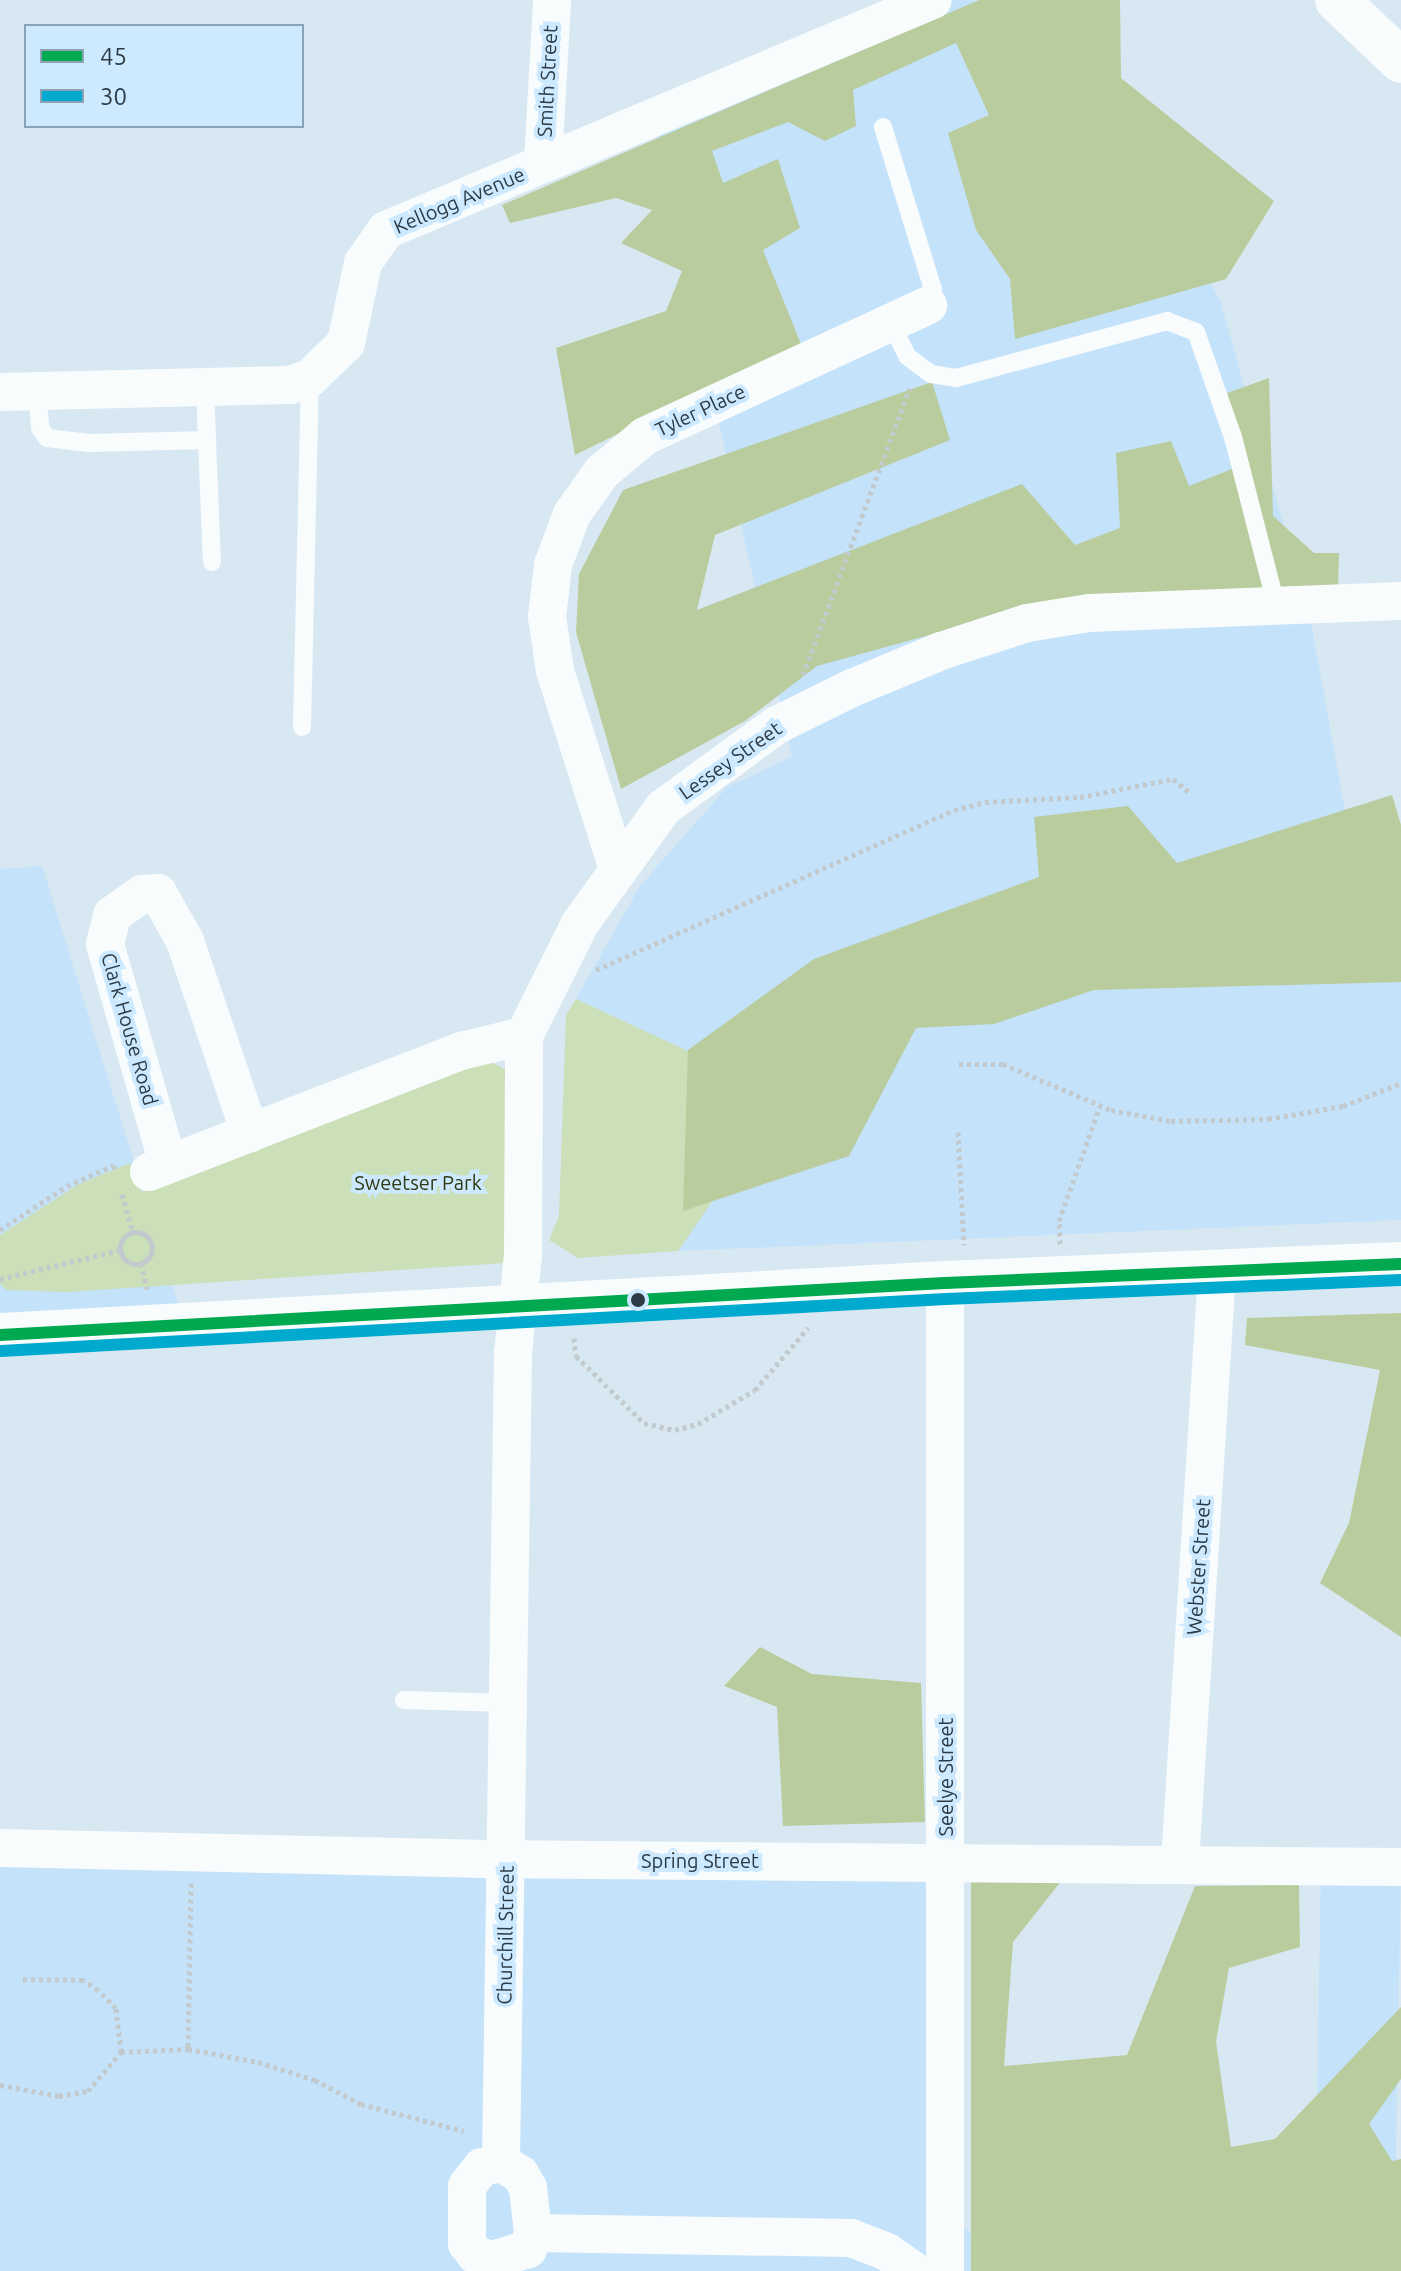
<!DOCTYPE html>
<html>
<head>
<meta charset="utf-8">
<style>
  body { margin:0 }
  #map { position:relative; width:1401px; height:2271px; overflow:hidden; background:#d8e8f3; font-family:Ubuntu,sans-serif }
  div>[style] { position:absolute }
  .built>* { inset:0; background:#c4e2f9; transform-origin:0 0 }
  .green>* { inset:0; background:#cbdfb8 }
  .forest>* { inset:0; background:#b9cc9d }
  .path>* { height:5px; margin-top:-2.5px; transform-origin:0; background:repeating-linear-gradient(90deg,#c3cace 0 4px,transparent 0 8px) }
  .path>.ring { margin:-2.5px; padding:0; box-sizing:content-box; background:none; border:5px solid #c3cace; border-radius:50% }
  .service>* { height:18px; margin:-9px; padding:0 9px; transform-origin:9px; border-radius:9px; background:#f9fcfd }
  .minor>* { height:38px; margin:-19px; padding:0 19px; transform-origin:19px; border-radius:19px; background:#f9fcfd }
  .secondary>* { height:44px; margin:-22px; padding:0 22px; transform-origin:22px; border-radius:22px; background:#f9fcfd }
  .bus-1>* { height:12px; margin:-6px; padding:0 6px; transform-origin:6px; border-radius:6px; background:#00a950 }
  .bus-2>* { height:12px; margin:-6px; padding:0 6px; transform-origin:6px; border-radius:6px; background:#00a9ce }
  .dots>* { width:22px; height:22px; translate:-50% -50%; box-sizing:border-box; border:4px solid #cce9ff; border-radius:50% }
  span { translate:-50% -50%; white-space:nowrap; text-align:center; line-height:1.15; -webkit-text-stroke:8px #cce9ff; paint-order:stroke }
  .street-label { font-size:20px; color:#2c3a45 }
  .park-label { font-size:20px; color:#303911 }
  .legend { position:absolute; left:24px; top:24px; width:280px; height:104px; box-sizing:border-box; background:#cce9ff; border:2px solid #8ca3b5; margin:0; padding:10px 14px; list-style:none; font-size:24px; color:#2c3a45 }
  .legend li { display:flex; align-items:center; gap:16px; height:40px }
  .legend b { width:40px; border:2px solid #8ca3b5 }
</style>
</head>
<body>
<div id="map">
  <div class="built">
    <div style="clip-path:polygon(953px 0,1047px 0,1220px 300px,1311px 622px,1371px 956px,1401px 959px,1401px 1220px,678px 1251px,784px 1096px,576px 999px,640px 886px,727px 787px,792px 757px,655px 129px)"></div>
    <div style="clip-path:polygon(42px 866px,186px 1329px,0 1335px,0 869px)"></div>
    <div style="clip-path:polygon(0 1848px,945px 1861px,945px 2211px,1013px 2271px,0 2271px)"></div>
    <div style="left:1321px;top:1866px;width:80px;height:405px;rotate:1deg"></div>
  </div>
  <div class="green">
    <div style="clip-path:polygon(576px 999px,785px 1096px,678px 1251px,578px 1258px,549px 1240px,559px 1216px,566px 1015px)"></div>
    <div style="clip-path:polygon(488px 1060px,508px 1071px,505px 1263px,67px 1292px,6px 1290px,0 1283px,0 1235px,77px 1185px,130px 1163px,142px 1192px)"></div>
  </div>
  <div class="forest">
    <div style="clip-path:polygon(979px 0,1120px 0,1121px 78px,1274px 201px,1226px 279px,1015px 339px,1010px 279px,976px 230px,948px 133px,989px 115px,956px 43px,853px 90px,856px 126px,825px 141px,788px 122px,712px 151px,723px 183px,778px 159px,800px 228px,763px 250px,801px 344px,575px 455px,556px 348px,666px 311px,682px 271px,621px 243px,652px 210px,616px 198px,510px 223px,502px 205px)"></div>
    <div style="clip-path:polygon(1269px 378px,1273px 516px,1314px 553px,1339px 553px,1338px 589px,944px 631px,817px 666px,745px 721px,621px 789px,576px 632px,579px 574px,623px 490px,932px 382px,950px 440px,715px 535px,697px 610px,1022px 484px,1075px 545px,1120px 528px,1116px 453px,1171px 441px,1189px 486px,1232px 469px,1216px 397px)"></div>
    <div style="clip-path:polygon(1392px 795px,1401px 825px,1401px 982px,1094px 990px,994px 1024px,916px 1028px,849px 1156px,683px 1211px,688px 1050px,814px 959px,1039px 877px,1034px 817px,1128px 806px,1177px 863px)"></div>
    <div style="clip-path:polygon(1401px 1313px,1401px 1637px,1320px 1583px,1349px 1523px,1380px 1370px,1245px 1345px,1247px 1318px)"></div>
    <div style="clip-path:polygon(760px 1647px,812px 1674px,921px 1683px,925px 1822px,783px 1826px,777px 1707px,724px 1686px)"></div>
    <div style="clip-path:polygon(1062px 1880px,1013px 1942px,1004px 2066px,1127px 2055px,1195px 1886px,1299px 1885px,1300px 1947px,1229px 1968px,1216px 2042px,1231px 2147px,1275px 2139px,1401px 2007px,1401px 2079px,1369px 2124px,1392px 2161px,1401px 2159px,1401px 2271px,971px 2271px,971px 1882px)"></div>
  </div>
  <div class="path">
    <div style="left:803px;top:675px;width:306px;rotate:-69.6deg"></div>
    <div style="left:596px;top:970px;width:392px;rotate:-24.1deg"></div>
    <div style="left:954px;top:810px;width:32px;rotate:-14deg"></div>
    <div style="left:985px;top:802px;width:95px;rotate:-3deg"></div>
    <div style="left:1080px;top:797px;width:95px;rotate:-11deg"></div>
    <div style="left:1173px;top:779px;width:21px;rotate:39deg"></div>
    <div style="left:959px;top:1064px;width:44px"></div>
    <div style="left:1003px;top:1064px;width:117px;rotate:23.1deg"></div>
    <div style="left:1111px;top:1110px;width:61px;rotate:10.4deg"></div>
    <div style="left:1171px;top:1121px;width:97px;rotate:-1.2deg"></div>
    <div style="left:1268px;top:1119px;width:76px;rotate:-9.8deg"></div>
    <div style="left:1343px;top:1106px;width:62px;rotate:-21.6deg"></div>
    <div style="left:958px;top:1132px;width:113px;rotate:87deg"></div>
    <div style="left:122px;top:1194px;width:40px;rotate:74deg"></div>
    <div style="left:0;top:1230px;width:80px;rotate:-33.3deg"></div>
    <div style="left:67px;top:1186px;width:51px;rotate:-24.1deg"></div>
    <div style="left:114px;top:1165px;width:4px;rotate:76deg"></div>
    <div class="ring" style="left:120px;top:1232px;width:27px;height:27px"></div>
    <div style="left:1060px;top:1244px;width:23px;rotate:-92deg"></div>
    <div style="left:1059px;top:1221px;width:122px;rotate:-70.4deg"></div>
    <div style="left:141px;top:1263px;width:27px;rotate:77deg"></div>
    <div style="left:0;top:1279px;width:124px;rotate:-13.5deg"></div>
    <div style="left:574px;top:1338px;width:18px;rotate:84deg"></div>
    <div style="left:576px;top:1356px;width:95px;rotate:44.6deg"></div>
    <div style="left:644px;top:1423px;width:32px;rotate:13deg"></div>
    <div style="left:675px;top:1430px;width:24px;rotate:-15deg"></div>
    <div style="left:698px;top:1424px;width:66px;rotate:-30.8deg"></div>
    <div style="left:755px;top:1390px;width:82px;rotate:-49.5deg"></div>
    <div style="left:191px;top:1883px;width:166px;rotate:91deg"></div>
    <div style="left:188px;top:2049px;width:71px;rotate:10.5deg"></div>
    <div style="left:258px;top:2062px;width:60px;rotate:17.5deg"></div>
    <div style="left:315px;top:2080px;width:52px;rotate:27.6deg"></div>
    <div style="left:361px;top:2104px;width:106px;rotate:14.7deg"></div>
    <div style="left:121px;top:2052px;width:67px;rotate:-2.6deg"></div>
    <div style="left:0;top:2085px;width:60px;rotate:10.6deg"></div>
    <div style="left:59px;top:2096px;width:29px;rotate:-10deg"></div>
    <div style="left:88px;top:2091px;width:51px;rotate:-49.8deg"></div>
    <div style="left:121px;top:2052px;width:44px;rotate:-96.5deg"></div>
    <div style="left:116px;top:2008px;width:25px;rotate:-135deg"></div>
    <div style="left:98px;top:1990px;width:18px;rotate:-146deg"></div>
    <div style="left:83px;top:1980px;width:63px;rotate:-179.1deg"></div>
  </div>
  <div class="service">
    <div style="left:883px;top:127px;width:170px;rotate:72.9deg"></div>
    <div style="left:933px;top:290px;width:16px;rotate:108deg"></div>
    <div style="left:890px;top:322px;width:38px;rotate:63deg"></div>
    <div style="left:907px;top:356px;width:30px;rotate:37deg"></div>
    <div style="left:931px;top:374px;width:25px;rotate:9deg"></div>
    <div style="left:956px;top:378px;width:219px;rotate:-15.1deg"></div>
    <div style="left:1167px;top:321px;width:31px;rotate:21deg"></div>
    <div style="left:1196px;top:332px;width:111px;rotate:70.6deg"></div>
    <div style="left:1233px;top:437px;width:172px;rotate:75.6deg"></div>
    <div style="left:37px;top:391px;width:37px;rotate:85deg"></div>
    <div style="left:40px;top:428px;width:12px;rotate:55deg"></div>
    <div style="left:47px;top:438px;width:42px;rotate:6.8deg"></div>
    <div style="left:89px;top:443px;width:118px;rotate:-1.5deg"></div>
    <div style="left:207px;top:440px;width:53px;rotate:-92.2deg"></div>
    <div style="left:207px;top:440px;width:122px;rotate:87.7deg"></div>
    <div style="left:302px;top:727px;width:349px;rotate:-88.7deg"></div>
    <div style="left:404px;top:1700px;width:105px;rotate:1.6deg"></div>
  </div>
  <div class="minor">
    <div style="left:543px;top:163px;width:163px;rotate:-86.8deg"></div>
    <div style="left:0;top:392px;width:290px;rotate:-1.4deg"></div>
    <div style="left:290px;top:385px;width:21px;rotate:-19deg"></div>
    <div style="left:310px;top:378px;width:50px;rotate:-44.2deg"></div>
    <div style="left:346px;top:343px;width:82px;rotate:-78deg"></div>
    <div style="left:363px;top:263px;width:40px;rotate:-55.1deg"></div>
    <div style="left:386px;top:230px;width:593px;rotate:-22.81deg"></div>
    <div style="left:617px;top:866px;width:206px;rotate:-107.6deg"></div>
    <div style="left:555px;top:670px;width:54px;rotate:-98.6deg"></div>
    <div style="left:547px;top:617px;width:52px;rotate:-83.4deg"></div>
    <div style="left:553px;top:565px;width:54px;rotate:-69.6deg"></div>
    <div style="left:572px;top:514px;width:52px;rotate:-54.5deg"></div>
    <div style="left:602px;top:472px;width:56px;rotate:-39.9deg"></div>
    <div style="left:645px;top:436px;width:312px;rotate:-24.8deg"></div>
    <div style="left:168px;top:1164px;width:229px;rotate:-106deg"></div>
    <div style="left:105px;top:944px;width:30px;rotate:-76deg"></div>
    <div style="left:112px;top:915px;width:37px;rotate:-35deg"></div>
    <div style="left:142px;top:894px;width:16px;rotate:-4deg"></div>
    <div style="left:158px;top:893px;width:55px;rotate:60.6deg"></div>
    <div style="left:185px;top:941px;width:203px;rotate:71.3deg"></div>
    <div style="left:149px;top:1172px;width:335px;rotate:-21.2deg"></div>
    <div style="left:461px;top:1051px;width:65px;rotate:-13.4deg"></div>
    <div style="left:524px;top:1036px;width:124px;rotate:-63.6deg"></div>
    <div style="left:579px;top:925px;width:144px;rotate:-54.3deg"></div>
    <div style="left:663px;top:808px;width:141px;rotate:-36.1deg"></div>
    <div style="left:777px;top:725px;width:84px;rotate:-26.3deg"></div>
    <div style="left:852px;top:688px;width:96px;rotate:-22.6deg"></div>
    <div style="left:941px;top:651px;width:90px;rotate:-18deg"></div>
    <div style="left:1027px;top:623px;width:63px;rotate:-9.2deg"></div>
    <div style="left:1089px;top:613px;width:312px;rotate:-2.2deg"></div>
    <div style="left:945px;top:1283px;width:988px;rotate:90deg"></div>
    <div style="left:0;top:1848px;width:479px;rotate:1.3deg"></div>
    <div style="left:479px;top:1859px;width:922px;rotate:0.5deg"></div>
    <div style="left:1180px;top:1863px;width:593px;rotate:-86.42deg"></div>
    <div style="left:501px;top:2163px;width:810px;rotate:-89.15deg"></div>
    <div style="left:513px;top:1353px;width:99px;rotate:-84.2deg"></div>
    <div style="left:523px;top:1255px;width:219px;rotate:-89.7deg"></div>
    <div style="left:501px;top:2163px;width:22px;rotate:30deg"></div>
    <div style="left:520px;top:2174px;width:16px;rotate:60deg"></div>
    <div style="left:528px;top:2188px;width:45px;rotate:83.7deg"></div>
    <div style="left:533px;top:2233px;width:17px;rotate:107deg"></div>
    <div style="left:528px;top:2249px;width:37px;rotate:163deg"></div>
    <div style="left:493px;top:2260px;width:18px;rotate:-164deg"></div>
    <div style="left:476px;top:2255px;width:14px;rotate:-129deg"></div>
    <div style="left:467px;top:2244px;width:58px;rotate:-90deg"></div>
    <div style="left:467px;top:2186px;width:24px;rotate:-52deg"></div>
    <div style="left:482px;top:2167px;width:19px;rotate:-12deg"></div>
    <div style="left:533px;top:2233px;width:318px;rotate:0.9deg"></div>
    <div style="left:851px;top:2238px;width:39px;rotate:21deg"></div>
    <div style="left:887px;top:2252px;width:33px;rotate:35deg"></div>
  </div>
  <div class="secondary">
    <div style="left:1337px;top:0;width:88px;rotate:43.6deg"></div>
    <div style="left:0;top:1335px;width:946px;rotate:-3.15deg"></div>
    <div style="left:945px;top:1283px;width:456px;rotate:-2.4deg"></div>
  </div>
  <div class="bus-1">
    <div style="left:0;top:1335px;width:946px;rotate:-3.15deg"></div>
    <div style="left:945px;top:1283px;width:456px;rotate:-2.4deg"></div>
  </div>
  <div class="bus-2">
    <div style="left:1px;top:1351px;width:946px;rotate:-3.15deg"></div>
    <div style="left:946px;top:1299px;width:455px;rotate:-2.4deg"></div>
  </div>
  <div class="dots">
    <div style="left:638px;top:1300px;background:#2c3a45"></div>
  </div>
  <div class="street-label">
    <span style="left:547px;top:81px;rotate:-87deg">Smith Street</span>
    <span style="left:459px;top:200px;rotate:-23deg">Kellogg Avenue</span>
    <span style="left:700px;top:410px;rotate:-25deg">Tyler Place</span>
    <span style="left:730px;top:760px;rotate:-35deg">Lessey Street</span>
    <span style="left:130px;top:1029px;rotate:74deg">Clark House Road</span>
    <span style="left:1198px;top:1567px;rotate:-86deg">Webster Street</span>
    <span style="left:945px;top:1777px;rotate:-90deg">Seelye Street</span>
    <span style="left:700px;top:1860px">Spring Street</span>
    <span style="left:505px;top:1935px;rotate:-89deg">Churchill Street</span>
  </div>
  <div class="park-label">
    <span style="left:418px;top:1182px">Sweetser Park</span>
  </div>
  <ul class="legend">
  <li><b style="height:10px;background:#00a950"></b>45</li>
  <li><b style="height:10px;background:#00a9ce"></b>30</li>
  </ul>
</div>
</body>
</html>
